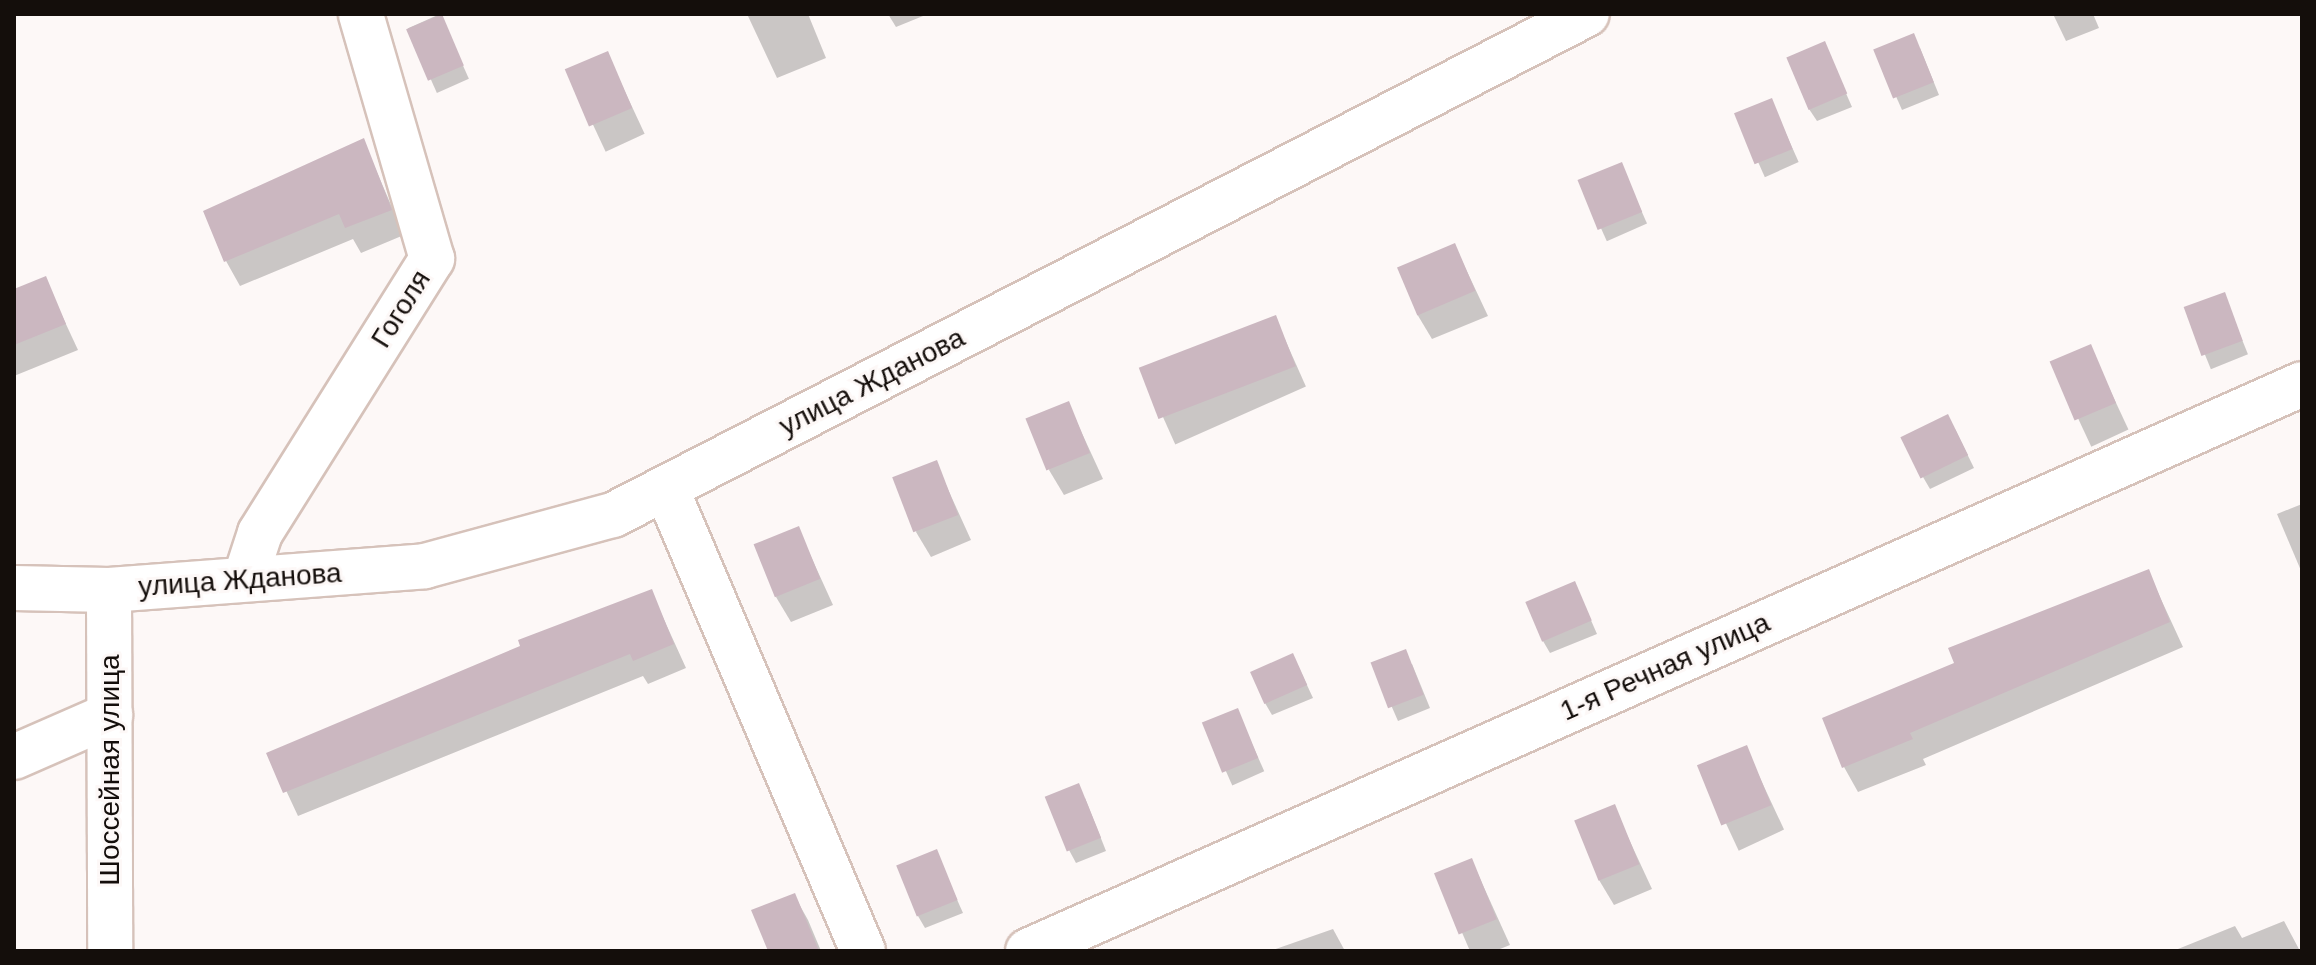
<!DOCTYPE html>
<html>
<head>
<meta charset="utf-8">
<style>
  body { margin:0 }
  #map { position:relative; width:2316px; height:965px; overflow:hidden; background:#fdf8f7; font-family:Helvetica,sans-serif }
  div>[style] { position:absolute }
  .shadow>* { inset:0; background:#0003; transform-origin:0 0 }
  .building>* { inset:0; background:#cbb7c0; transform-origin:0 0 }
  .roads { filter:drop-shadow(2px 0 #d6c2ba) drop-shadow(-2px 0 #d6c2ba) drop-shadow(0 2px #d6c2ba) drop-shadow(0 -2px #d6c2ba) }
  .street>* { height:44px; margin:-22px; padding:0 22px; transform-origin:22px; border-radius:22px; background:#fff }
  .secondary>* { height:44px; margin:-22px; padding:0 22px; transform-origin:22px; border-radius:22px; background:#fff }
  span { translate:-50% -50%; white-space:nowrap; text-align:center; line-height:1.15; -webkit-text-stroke:6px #fdf8f7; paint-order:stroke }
  .street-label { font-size:28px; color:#140e0b }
  .frame { position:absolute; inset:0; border:16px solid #140e0b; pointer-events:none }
</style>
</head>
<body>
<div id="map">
  <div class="shadow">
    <div style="left:440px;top:14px;width:71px;height:35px;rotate:66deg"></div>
    <div style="clip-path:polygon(747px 14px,808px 14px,826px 58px,777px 78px)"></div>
    <div style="clip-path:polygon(888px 14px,928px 14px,896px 27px)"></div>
    <div style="clip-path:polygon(2053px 14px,2093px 14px,2099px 28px,2066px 41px)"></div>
    <div style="clip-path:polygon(1824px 43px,1852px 107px,1817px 121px,1809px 109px)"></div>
    <div style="clip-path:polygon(1920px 48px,1939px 95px,1902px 110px,1876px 51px)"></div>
    <div style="left:607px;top:53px;width:89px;height:43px;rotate:65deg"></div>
    <div style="left:1771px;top:100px;width:68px;height:37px;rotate:66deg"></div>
    <div style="clip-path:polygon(363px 140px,404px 235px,361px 253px,353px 239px,240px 286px,226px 261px)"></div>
    <div style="left:1621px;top:165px;width:64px;height:44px;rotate:66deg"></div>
    <div style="clip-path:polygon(1455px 246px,1488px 316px,1432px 339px,1417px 314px)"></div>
    <div style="clip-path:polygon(45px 279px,78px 350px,14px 376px,14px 292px)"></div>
    <div style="left:2224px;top:295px;width:64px;height:40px;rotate:68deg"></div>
    <div style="left:1275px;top:317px;width:76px;height:143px;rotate:66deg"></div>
    <div style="left:2090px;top:347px;width:91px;height:41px;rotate:65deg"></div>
    <div style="clip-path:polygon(1068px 403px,1103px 479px,1064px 495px,1049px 470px)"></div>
    <div style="clip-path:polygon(1955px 429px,1974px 468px,1930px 489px,1923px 477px)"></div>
    <div style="clip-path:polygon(936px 463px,971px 540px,931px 557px,916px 532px)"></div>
    <div style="clip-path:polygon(2302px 504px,2302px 573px,2277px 514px)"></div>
    <div style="clip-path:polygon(798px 528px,833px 605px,791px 622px,776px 597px)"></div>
    <div style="clip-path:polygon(2148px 571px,2183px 647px,1923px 759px,1926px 765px,1858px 792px,1844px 767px,1957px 664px)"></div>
    <div style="clip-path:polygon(1575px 584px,1597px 634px,1550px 653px,1543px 641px)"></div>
    <div style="clip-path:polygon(651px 591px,686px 668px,648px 684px,643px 676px,298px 816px,269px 754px)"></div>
    <div style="clip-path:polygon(1293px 655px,1313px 698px,1272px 715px,1265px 703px)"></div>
    <div style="clip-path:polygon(1373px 664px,1412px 664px,1430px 708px,1398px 721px)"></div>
    <div style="left:1237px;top:710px;width:67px;height:35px;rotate:66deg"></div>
    <div style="left:1746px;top:748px;width:90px;height:50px;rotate:65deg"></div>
    <div style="clip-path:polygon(1085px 798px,1106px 851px,1076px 863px,1069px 850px)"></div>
    <div style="clip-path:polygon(1614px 807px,1652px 889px,1614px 905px,1599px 880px)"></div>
    <div style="clip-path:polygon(936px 852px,963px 913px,925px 928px,918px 916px)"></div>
    <div style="clip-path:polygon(1472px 861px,1510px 945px,1495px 951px,1470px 951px,1437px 875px)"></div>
    <div style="clip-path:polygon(794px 895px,808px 920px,821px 951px,770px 951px)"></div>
    <div style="clip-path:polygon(2284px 921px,2300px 951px,2173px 951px,2235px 926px,2242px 938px)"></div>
    <div style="clip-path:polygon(1333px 929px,1345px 951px,1270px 951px)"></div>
  </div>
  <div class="building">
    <div style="left:442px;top:14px;width:56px;height:39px;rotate:67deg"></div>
    <div style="left:1914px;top:33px;width:53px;height:44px;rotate:68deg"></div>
    <div style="left:1825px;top:41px;width:57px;height:42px;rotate:67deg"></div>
    <div style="left:608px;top:51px;width:62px;height:47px;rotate:67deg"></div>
    <div style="left:1772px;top:98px;width:55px;height:41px;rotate:68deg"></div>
    <div style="clip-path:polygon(364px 138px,392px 210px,345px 228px,339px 214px,224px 262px,203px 211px)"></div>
    <div style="left:1622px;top:162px;width:54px;height:48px;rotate:68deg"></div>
    <div style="left:1455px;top:243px;width:52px;height:63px;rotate:67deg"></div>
    <div style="clip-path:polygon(46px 276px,66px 324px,14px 345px,14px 289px)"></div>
    <div style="left:2225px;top:292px;width:52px;height:44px;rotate:70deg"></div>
    <div style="left:1276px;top:315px;width:55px;height:147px;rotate:69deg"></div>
    <div style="left:2091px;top:344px;width:64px;height:45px;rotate:67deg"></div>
    <div style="left:1069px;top:401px;width:56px;height:47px;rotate:68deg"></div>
    <div style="left:1948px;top:414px;width:46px;height:53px;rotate:64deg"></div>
    <div style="left:937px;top:460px;width:59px;height:48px;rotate:69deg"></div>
    <div style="left:799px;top:526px;width:57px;height:49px;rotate:68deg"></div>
    <div style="clip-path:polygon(2149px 569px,2170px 622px,1910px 733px,1913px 739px,1842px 768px,1822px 718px,1954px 663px,1948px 648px)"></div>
    <div style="left:1575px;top:581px;width:43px;height:54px;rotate:67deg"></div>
    <div style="clip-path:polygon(652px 589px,674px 644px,633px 661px,630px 654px,283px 793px,266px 753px,520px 646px,518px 640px)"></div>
    <div style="left:1406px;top:649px;width:49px;height:38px;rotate:69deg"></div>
    <div style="left:1293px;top:653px;width:35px;height:47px;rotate:66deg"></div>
    <div style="left:1238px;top:708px;width:54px;height:39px;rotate:68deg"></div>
    <div style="left:1747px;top:745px;width:65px;height:54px;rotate:68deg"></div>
    <div style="left:1079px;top:783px;width:59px;height:37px;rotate:68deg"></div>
    <div style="left:1615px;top:804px;width:65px;height:44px;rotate:68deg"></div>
    <div style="left:937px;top:849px;width:55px;height:44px;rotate:68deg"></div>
    <div style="left:1472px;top:858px;width:66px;height:41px;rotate:68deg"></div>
    <div style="clip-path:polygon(795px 893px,819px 951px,768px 951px,751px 910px)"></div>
  </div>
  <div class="roads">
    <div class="street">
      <div style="left:666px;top:488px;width:503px;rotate:66.95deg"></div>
      <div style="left:245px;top:579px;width:48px;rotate:-71.9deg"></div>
      <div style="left:260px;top:533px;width:324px;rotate:-57.9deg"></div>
      <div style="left:432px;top:259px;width:255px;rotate:-106.2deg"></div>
      <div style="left:109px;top:590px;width:361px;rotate:89.8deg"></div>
      <div style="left:14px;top:757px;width:105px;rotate:-23.6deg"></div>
      <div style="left:1028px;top:951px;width:1394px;rotate:-23.99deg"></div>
    </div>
    <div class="secondary">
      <div style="left:14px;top:588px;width:95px;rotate:1.2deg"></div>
      <div style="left:109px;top:590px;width:317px;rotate:-4.3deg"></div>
      <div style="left:425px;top:566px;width:195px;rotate:-15.2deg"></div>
      <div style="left:613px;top:515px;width:1095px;rotate:-27.22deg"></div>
    </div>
  </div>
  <div class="street-label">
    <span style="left:401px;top:309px;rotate:-58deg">Гоголя</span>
    <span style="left:872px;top:382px;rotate:-27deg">улица Жданова</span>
    <span style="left:240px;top:580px;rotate:-4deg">улица Жданова</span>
    <span style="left:1665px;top:667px;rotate:-24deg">1-я Речная улица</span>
    <span style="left:110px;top:770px;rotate:-90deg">Шоссейная улица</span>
  </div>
  <div class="frame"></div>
</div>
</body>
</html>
